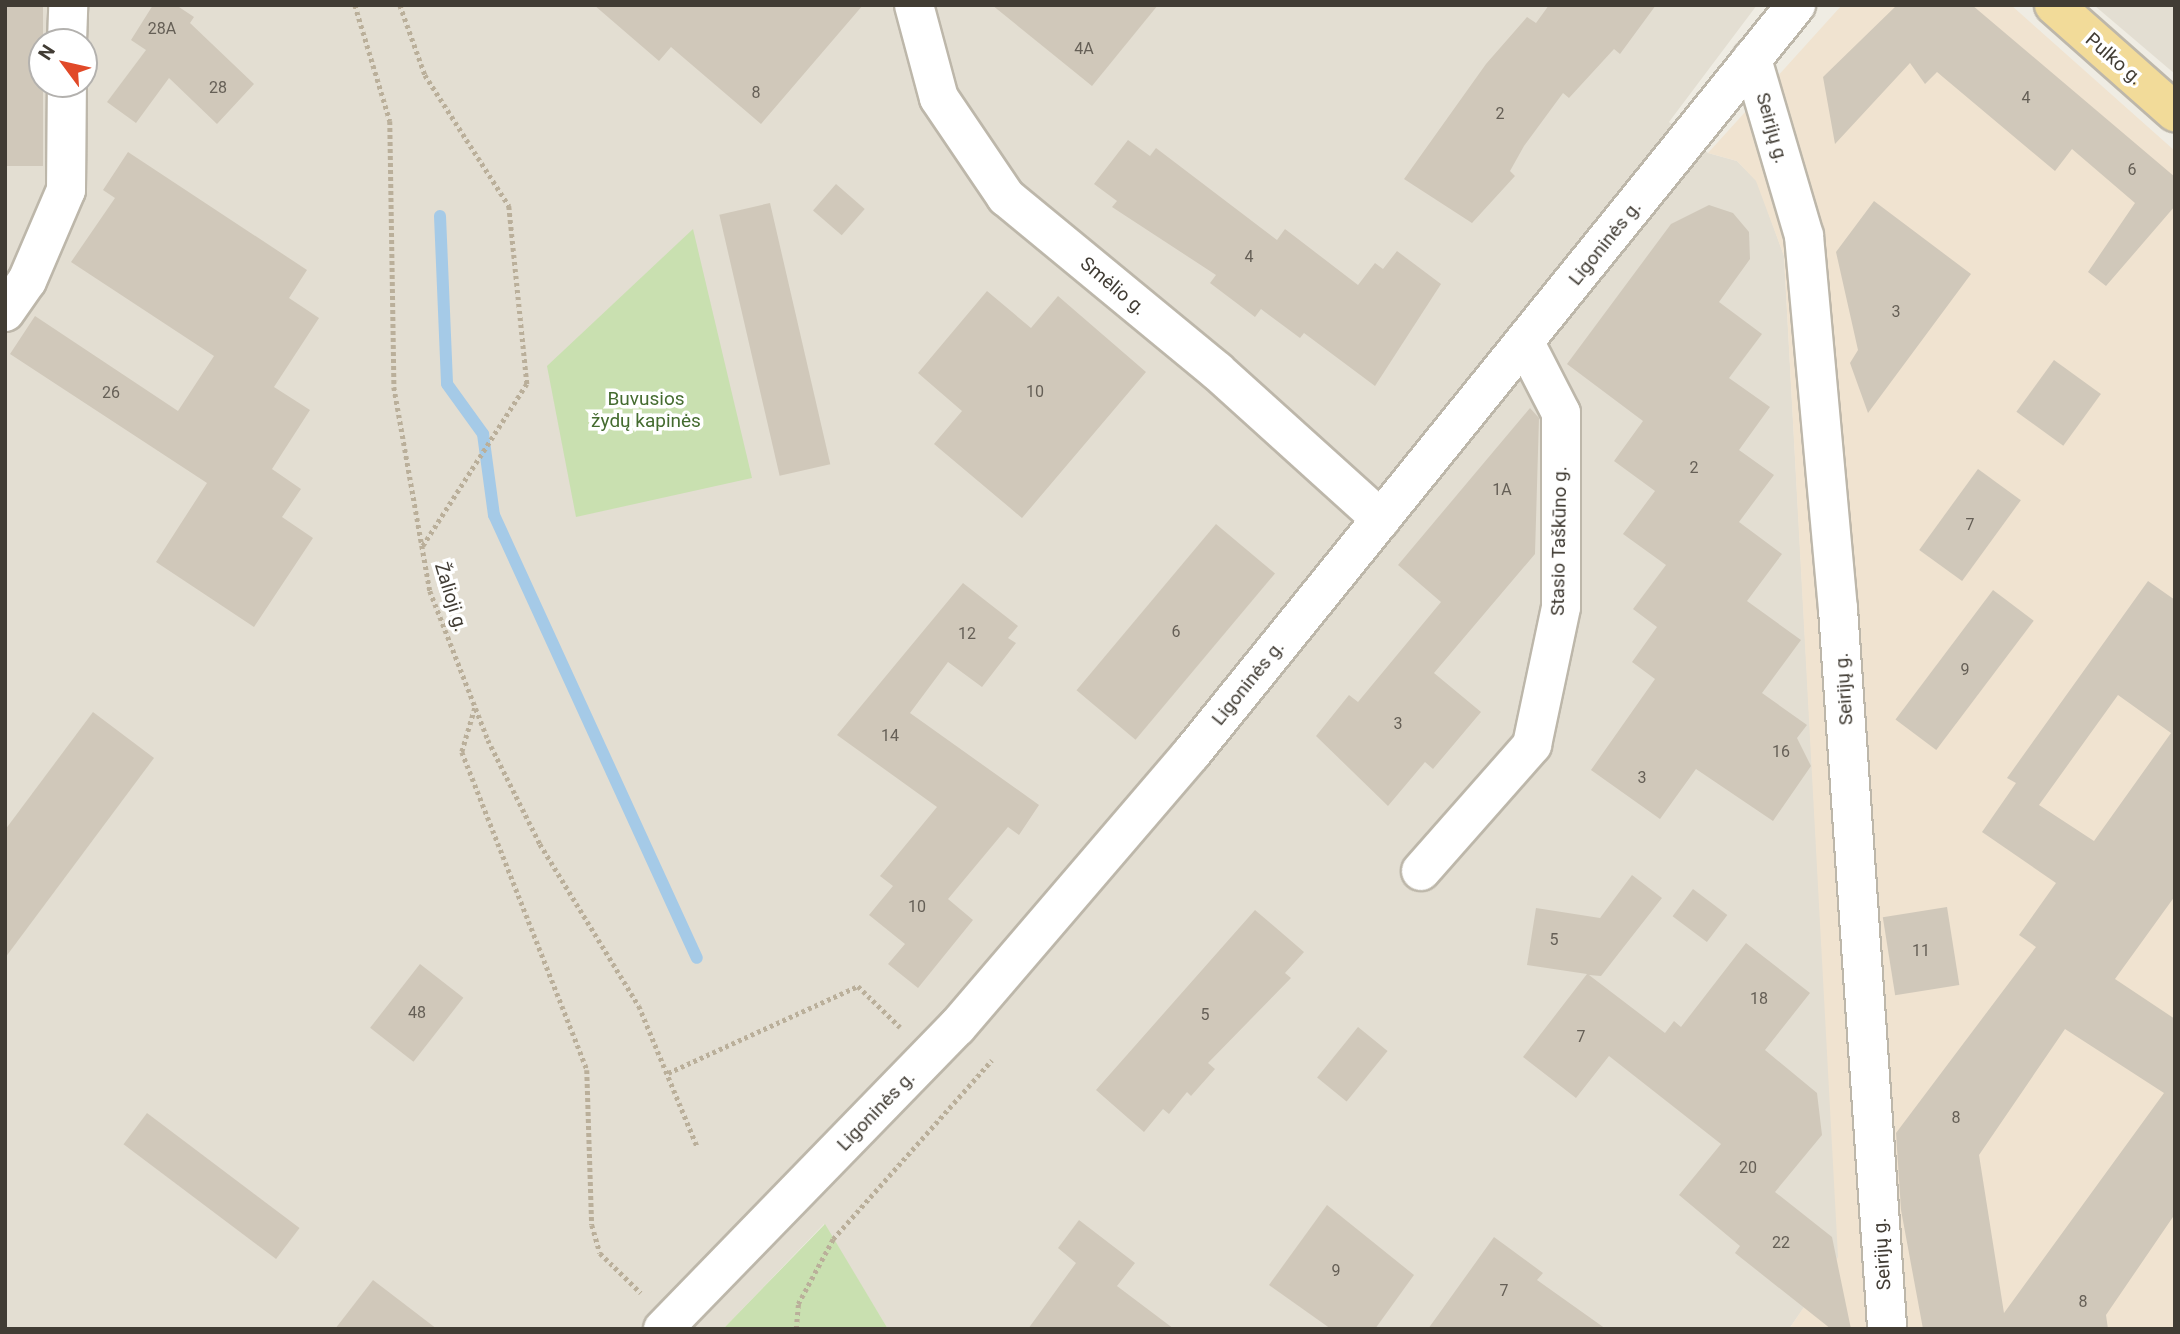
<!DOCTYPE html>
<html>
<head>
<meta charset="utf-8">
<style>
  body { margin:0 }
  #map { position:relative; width:2180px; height:1334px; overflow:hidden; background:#efece3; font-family:Roboto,sans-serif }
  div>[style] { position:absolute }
  .residential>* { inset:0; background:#e3ded2 }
  .commercial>* { inset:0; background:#f0e3d0 }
  .green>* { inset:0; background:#c9e0b0 }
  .stream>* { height:12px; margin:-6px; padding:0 6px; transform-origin:6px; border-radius:6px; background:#a5cae7 }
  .building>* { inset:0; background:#d0c8ba; transform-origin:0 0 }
  .path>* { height:4.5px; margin-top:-2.25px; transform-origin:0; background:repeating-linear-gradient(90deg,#baaf9a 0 3.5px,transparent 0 7px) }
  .roads { filter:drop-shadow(2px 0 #bdb7aa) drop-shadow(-2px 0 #bdb7aa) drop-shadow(0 2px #bdb7aa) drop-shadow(0 -2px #bdb7aa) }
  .minor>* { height:38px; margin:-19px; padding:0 19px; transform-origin:19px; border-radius:19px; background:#fff }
  .major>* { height:38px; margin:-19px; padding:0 19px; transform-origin:19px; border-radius:19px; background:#f2db99 }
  span { translate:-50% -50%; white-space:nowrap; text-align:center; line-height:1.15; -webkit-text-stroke:7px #fff; paint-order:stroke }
  .number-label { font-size:16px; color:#655f56 }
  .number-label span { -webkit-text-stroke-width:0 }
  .street-label { font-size:19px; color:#413c34 }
  .park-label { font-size:19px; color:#446b2f }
  .frame { position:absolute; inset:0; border:7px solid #413c34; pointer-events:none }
  .north { position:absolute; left:28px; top:28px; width:70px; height:70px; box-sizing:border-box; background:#fff; border:2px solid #b3b1ae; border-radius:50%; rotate:303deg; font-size:19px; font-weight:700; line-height:28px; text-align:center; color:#413c34 }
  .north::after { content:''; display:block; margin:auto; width:24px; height:32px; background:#e14928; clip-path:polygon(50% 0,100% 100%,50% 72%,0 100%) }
</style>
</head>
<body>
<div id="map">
  <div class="residential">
    <div style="clip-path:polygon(evenodd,5px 5px,1757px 5px,1669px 122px,1708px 153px,1737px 161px,1757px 181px,1784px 256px,1839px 1257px,1789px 1329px,888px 1329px,824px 1224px,723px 1329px,5px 1329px,5px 5px,42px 42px,84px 42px,84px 84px,42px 84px,42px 42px)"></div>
    <div style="clip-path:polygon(2094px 5px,2175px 5px,2175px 74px,2095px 6px)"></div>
  </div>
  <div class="commercial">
    <div style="clip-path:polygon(1842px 5px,2011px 5px,2175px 151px,2175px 1329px,1789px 1329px,1838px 1257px,1784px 256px,1756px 181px,1737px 161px,1708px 153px)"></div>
  </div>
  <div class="green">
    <div style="clip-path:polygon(693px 229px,752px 478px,576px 517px,547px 366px)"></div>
    <div style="clip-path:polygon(825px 1224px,888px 1329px,723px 1329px)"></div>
  </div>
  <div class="stream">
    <div style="left:440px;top:216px;width:168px;rotate:87.6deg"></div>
    <div style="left:447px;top:384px;width:62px;rotate:54.2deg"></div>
    <div style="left:483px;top:434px;width:82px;rotate:82.3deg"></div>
    <div style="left:494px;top:515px;width:487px;rotate:65.4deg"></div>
  </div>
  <div class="building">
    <div style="left:5px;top:5px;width:38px;height:161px"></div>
    <div style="clip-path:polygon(153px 5px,176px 5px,194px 17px,190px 23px,254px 84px,217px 124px,169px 78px,136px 123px,107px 102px,146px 50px,131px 40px)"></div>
    <div style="clip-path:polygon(594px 5px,863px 5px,761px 124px,671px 47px,659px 61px)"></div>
    <div style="clip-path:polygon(992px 5px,1158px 5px,1092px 86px)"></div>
    <div style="clip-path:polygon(1549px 5px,1656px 5px,1620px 54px,1614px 49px,1569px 98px,1563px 93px,1524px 146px,1510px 171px,1515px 176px,1472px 223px,1404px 179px,1486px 64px,1527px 17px,1536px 23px)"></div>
    <div style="clip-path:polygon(1897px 5px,1972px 5px,2175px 177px,2175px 206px,2106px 286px,2088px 272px,2135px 203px,2072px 149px,2055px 171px,1937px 72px,1925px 84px,1910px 63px,1835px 144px,1823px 77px)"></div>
    <div style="clip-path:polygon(1128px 140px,1150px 156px,1156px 148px,1277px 240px,1285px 229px,1358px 285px,1375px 263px,1383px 269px,1397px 251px,1441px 284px,1375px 386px,1304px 333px,1300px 338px,1261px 309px,1255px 317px,1210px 283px,1216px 275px,1112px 207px,1117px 201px,1094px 184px)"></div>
    <div style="clip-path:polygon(128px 152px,307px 270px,289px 298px,319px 318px,274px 387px,310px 410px,272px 469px,301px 489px,282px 517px,313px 538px,254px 627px,156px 562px,207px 483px,10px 354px,35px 316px,178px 411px,214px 356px,71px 262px,115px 198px,103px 190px)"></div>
    <div style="left:836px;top:184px;width:38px;height:35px;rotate:41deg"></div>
    <div style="clip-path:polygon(1874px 201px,1971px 274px,1868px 413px,1850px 363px,1858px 350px,1836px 252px)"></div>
    <div style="left:770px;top:203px;width:268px;height:52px;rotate:77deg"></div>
    <div style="clip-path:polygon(1709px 205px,1733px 213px,1749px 232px,1750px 259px,1719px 302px,1762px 334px,1729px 378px,1770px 407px,1739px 450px,1774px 475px,1739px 522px,1782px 554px,1747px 601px,1801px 640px,1762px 693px,1807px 725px,1797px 738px,1811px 766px,1773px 821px,1696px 769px,1660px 819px,1591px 770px,1655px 679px,1632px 662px,1657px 627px,1633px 609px,1666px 565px,1623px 534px,1655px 491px,1614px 461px,1643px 421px,1567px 364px,1671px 224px)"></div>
    <div style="clip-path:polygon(987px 291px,1031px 328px,1058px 296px,1146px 372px,1022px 518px,934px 444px,962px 411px,918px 373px)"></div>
    <div style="left:2054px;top:360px;width:58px;height:64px;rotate:36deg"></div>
    <div style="clip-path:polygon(1530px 408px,1539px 418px,1535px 554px,1434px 673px,1481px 712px,1433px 769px,1425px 762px,1388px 806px,1316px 736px,1349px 695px,1358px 702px,1441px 602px,1398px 565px)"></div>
    <div style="left:1978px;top:469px;width:53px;height:100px;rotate:36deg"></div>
    <div style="left:1216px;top:524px;width:77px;height:217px;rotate:40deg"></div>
    <div style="clip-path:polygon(evenodd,2148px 581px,2175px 600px,2175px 896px,2115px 979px,2175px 1019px,2175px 1214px,2106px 1315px,2108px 1329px,1923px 1329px,1901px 1210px,1896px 1133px,2036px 947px,2019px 935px,2056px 883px,1982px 832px,2016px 783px,2007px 778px,2148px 581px,2118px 695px,2171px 733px,2094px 841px,2039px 805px,2118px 695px,2148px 581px,2065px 1029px,2164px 1093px,2004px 1313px,1979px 1155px,2065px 1029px)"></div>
    <div style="clip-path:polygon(963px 583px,1018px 626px,1008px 638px,1016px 643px,982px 687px,948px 662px,910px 713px,1039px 805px,1019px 835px,1008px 827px,948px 899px,973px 920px,918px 988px,888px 964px,905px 944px,869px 915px,893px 886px,880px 876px,937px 807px,837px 735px)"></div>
    <div style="left:1993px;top:590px;width:51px;height:162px;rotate:37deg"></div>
    <div style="clip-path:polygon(93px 712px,154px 758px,5px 958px,5px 830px)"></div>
    <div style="clip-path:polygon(1632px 875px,1662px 898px,1601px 976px,1589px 975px,1665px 1033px,1674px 1021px,1681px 1027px,1746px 943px,1810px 993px,1765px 1050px,1817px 1093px,1822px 1135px,1775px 1192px,1832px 1237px,1851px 1329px,1831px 1329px,1735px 1253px,1740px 1246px,1679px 1195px,1721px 1144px,1609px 1056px,1576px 1098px,1523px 1057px,1587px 974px,1527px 965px,1536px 908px,1600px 918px)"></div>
    <div style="left:1693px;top:889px;width:43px;height:34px;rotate:37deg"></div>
    <div style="left:1947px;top:907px;width:79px;height:65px;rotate:81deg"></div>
    <div style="clip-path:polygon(1255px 910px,1304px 952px,1285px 973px,1291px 978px,1208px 1063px,1215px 1069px,1191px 1096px,1187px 1092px,1169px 1114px,1163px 1109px,1144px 1132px,1096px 1090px)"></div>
    <div style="left:420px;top:964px;width:55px;height:81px;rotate:38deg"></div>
    <div style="left:1358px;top:1027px;width:38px;height:65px;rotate:39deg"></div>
    <div style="left:147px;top:1113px;width:191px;height:39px;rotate:37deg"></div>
    <div style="clip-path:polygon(1327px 1205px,1414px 1275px,1375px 1329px,1331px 1329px,1269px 1285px)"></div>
    <div style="clip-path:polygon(1079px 1220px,1135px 1263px,1117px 1286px,1174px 1329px,1028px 1329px,1076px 1263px,1058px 1248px)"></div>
    <div style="clip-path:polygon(1494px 1237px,1543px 1273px,1537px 1280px,1606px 1329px,1428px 1329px)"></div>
    <div style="clip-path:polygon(373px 1280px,437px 1329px,335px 1329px)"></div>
  </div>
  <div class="path">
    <div style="left:355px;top:5px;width:121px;rotate:73.2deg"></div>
    <div style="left:390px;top:121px;width:266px;rotate:89.1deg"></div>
    <div style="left:394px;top:387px;width:207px;rotate:80deg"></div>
    <div style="left:430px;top:591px;width:160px;rotate:68.7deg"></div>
    <div style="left:488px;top:740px;width:116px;rotate:63.4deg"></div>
    <div style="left:540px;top:844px;width:190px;rotate:58.6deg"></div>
    <div style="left:639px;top:1006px;width:152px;rotate:67.5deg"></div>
    <div style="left:400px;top:5px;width:74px;rotate:70.3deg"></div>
    <div style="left:425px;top:75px;width:156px;rotate:57.3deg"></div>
    <div style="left:509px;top:206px;width:179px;rotate:84.2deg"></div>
    <div style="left:527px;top:384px;width:193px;rotate:122.7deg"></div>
    <div style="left:475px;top:708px;width:46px;rotate:106.5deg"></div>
    <div style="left:462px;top:752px;width:342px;rotate:68.5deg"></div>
    <div style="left:587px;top:1070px;width:155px;rotate:88.2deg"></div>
    <div style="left:592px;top:1225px;width:29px;rotate:74deg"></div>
    <div style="left:600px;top:1253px;width:57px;rotate:44.3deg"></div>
    <div style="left:668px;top:1073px;width:209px;rotate:-24.6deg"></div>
    <div style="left:858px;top:986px;width:59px;rotate:44.3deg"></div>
    <div style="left:796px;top:1329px;width:25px;rotate:-85deg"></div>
    <div style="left:798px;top:1304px;width:74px;rotate:-61.7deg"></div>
    <div style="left:833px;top:1239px;width:239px;rotate:-48.4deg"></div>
  </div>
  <div class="roads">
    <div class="minor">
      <div style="left:914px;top:5px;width:96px;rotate:75deg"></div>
      <div style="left:939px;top:98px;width:120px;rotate:55.9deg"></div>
      <div style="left:1006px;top:197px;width:273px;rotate:39.5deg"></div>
      <div style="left:1217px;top:371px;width:221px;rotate:42.1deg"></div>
      <div style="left:67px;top:42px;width:37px;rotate:-88deg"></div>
      <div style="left:1752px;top:59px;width:184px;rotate:73.6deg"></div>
      <div style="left:1804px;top:236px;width:375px;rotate:84.8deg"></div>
      <div style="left:1838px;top:609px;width:719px;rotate:86.09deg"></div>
      <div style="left:5px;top:312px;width:38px;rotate:-55deg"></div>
      <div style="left:27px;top:281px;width:99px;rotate:-66.8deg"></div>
      <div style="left:66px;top:190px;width:106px;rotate:-89.5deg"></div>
      <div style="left:1421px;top:871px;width:168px;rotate:-48.6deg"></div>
      <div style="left:1532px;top:745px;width:141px;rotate:-78.1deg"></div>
      <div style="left:1561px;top:607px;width:194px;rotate:-90deg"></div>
      <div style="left:1561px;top:413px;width:79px;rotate:-117.2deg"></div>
      <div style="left:663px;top:1329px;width:421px;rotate:-45.8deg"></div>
      <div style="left:957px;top:1027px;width:360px;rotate:-49.4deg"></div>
      <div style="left:1191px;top:754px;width:963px;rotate:-51.07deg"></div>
    </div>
    <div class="major">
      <div style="left:2054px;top:5px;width:162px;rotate:41.5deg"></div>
    </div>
  </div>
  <div class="number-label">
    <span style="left:162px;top:29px">28A</span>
    <span style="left:1084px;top:49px">4A</span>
    <span style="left:218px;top:88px">28</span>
    <span style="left:756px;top:93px">8</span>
    <span style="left:2026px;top:98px">4</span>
    <span style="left:1500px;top:114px">2</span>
    <span style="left:2132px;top:170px">6</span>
    <span style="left:1249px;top:257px">4</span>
    <span style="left:1896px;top:312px">3</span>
    <span style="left:1035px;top:392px">10</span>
    <span style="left:111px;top:393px">26</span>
    <span style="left:1694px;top:468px">2</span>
    <span style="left:1502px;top:490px">1A</span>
    <span style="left:1970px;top:525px">7</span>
    <span style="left:1176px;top:632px">6</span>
    <span style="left:967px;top:634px">12</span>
    <span style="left:1965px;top:670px">9</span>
    <span style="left:1398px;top:724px">3</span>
    <span style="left:890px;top:736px">14</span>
    <span style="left:1781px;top:752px">16</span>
    <span style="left:1642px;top:778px">3</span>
    <span style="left:917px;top:907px">10</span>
    <span style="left:1554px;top:940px">5</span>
    <span style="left:1921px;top:951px">11</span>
    <span style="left:1759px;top:999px">18</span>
    <span style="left:417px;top:1013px">48</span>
    <span style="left:1205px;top:1015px">5</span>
    <span style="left:1581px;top:1037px">7</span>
    <span style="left:1956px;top:1118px">8</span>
    <span style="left:1748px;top:1168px">20</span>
    <span style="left:1781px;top:1243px">22</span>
    <span style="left:1336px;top:1271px">9</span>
    <span style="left:1504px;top:1291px">7</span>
    <span style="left:2083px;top:1302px">8</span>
  </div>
  <div class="street-label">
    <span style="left:2114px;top:59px;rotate:41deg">Pulko g.</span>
    <span style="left:1772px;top:128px;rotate:74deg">Seirijų g.</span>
    <span style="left:1605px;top:243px;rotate:-51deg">Ligoninės g.</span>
    <span style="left:1113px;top:286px;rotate:40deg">Smėlio g.</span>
    <span style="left:1559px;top:541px;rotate:-89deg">Stasio Taškūno g.</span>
    <span style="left:451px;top:597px;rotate:73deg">Žalioji g.</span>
    <span style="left:1248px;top:683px;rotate:-51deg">Ligoninės g.</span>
    <span style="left:1844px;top:689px;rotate:-94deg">Seirijų g.</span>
    <span style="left:876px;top:1111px;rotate:-46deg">Ligoninės g.</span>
    <span style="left:1882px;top:1254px;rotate:-94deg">Seirijų g.</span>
  </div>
  <div class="park-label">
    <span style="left:646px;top:410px">Buvusios<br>žydų kapinės</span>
  </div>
  <div class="frame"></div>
  <div class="north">N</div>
</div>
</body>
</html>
